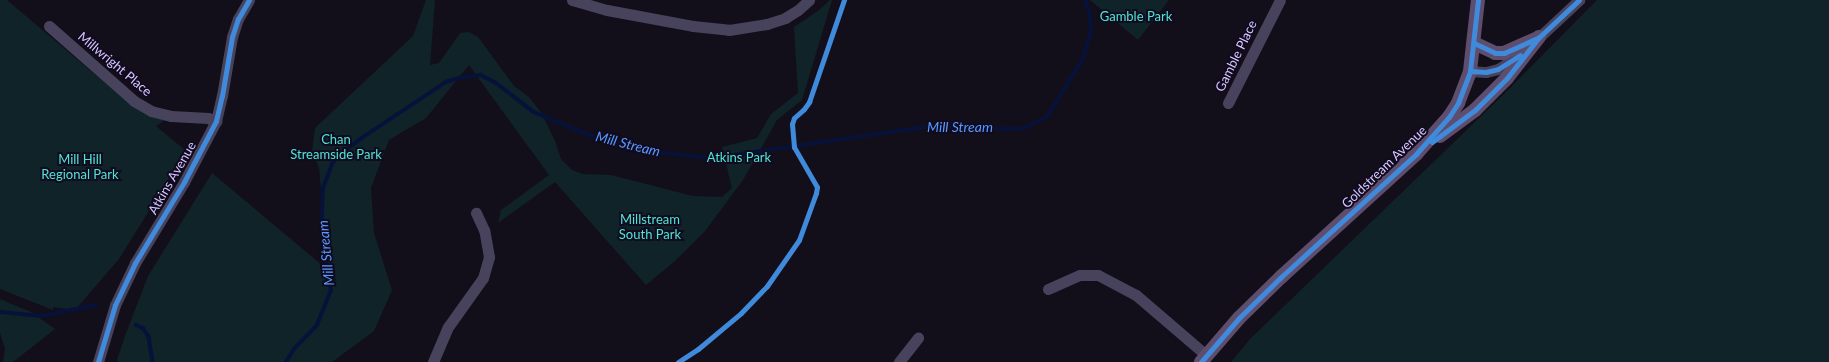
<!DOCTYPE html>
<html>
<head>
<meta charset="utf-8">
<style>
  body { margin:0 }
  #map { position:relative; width:1829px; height:362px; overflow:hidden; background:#130f1a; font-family:Lato,sans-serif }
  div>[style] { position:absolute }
  .green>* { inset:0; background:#0f2328 }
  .stream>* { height:3.5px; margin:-1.75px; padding:0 1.75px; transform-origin:1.75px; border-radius:1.75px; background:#07123a }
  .minor>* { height:11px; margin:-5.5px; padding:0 5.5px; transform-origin:5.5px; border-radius:5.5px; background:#48435c }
  .major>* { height:14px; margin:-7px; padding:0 7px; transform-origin:7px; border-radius:7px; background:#5e4d6d }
  .cycleway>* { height:5px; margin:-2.5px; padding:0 2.5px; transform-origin:2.5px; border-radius:2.5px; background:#408adc }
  span { translate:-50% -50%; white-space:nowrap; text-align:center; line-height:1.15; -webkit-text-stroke:4px #110b1f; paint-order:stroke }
  .park-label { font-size:13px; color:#4fe5d5 }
  .street-label { font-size:13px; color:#d7c9ff }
  .water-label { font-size:14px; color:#5799ff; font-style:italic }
</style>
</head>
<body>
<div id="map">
  <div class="green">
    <div style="clip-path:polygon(0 0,7px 0,131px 105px,156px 118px,165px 120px,156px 126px,186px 151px,119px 259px,75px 310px,53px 307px,53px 310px,0 289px)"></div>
    <div style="clip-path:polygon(426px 0,435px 0,430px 65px,439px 63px,460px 33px,469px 32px,478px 37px,514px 86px,529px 97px,542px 114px,555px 141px,561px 159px,572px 170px,583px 174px,611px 175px,693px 196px,722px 197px,732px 188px,722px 147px,757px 138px,771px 114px,798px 93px,794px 27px,818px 11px,830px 0,832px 0,802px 100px,777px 120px,743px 180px,705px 231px,675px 261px,646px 285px,555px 182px,498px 223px,501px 210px,549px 175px,469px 65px,426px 118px,389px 140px,371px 188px,374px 233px,392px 290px,374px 331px,332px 362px,119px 362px,117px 360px,125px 336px,148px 276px,212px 173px,329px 271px,319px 168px,312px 152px,315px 128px,413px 36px)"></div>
    <div style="clip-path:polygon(1090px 0,1169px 0,1138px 40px)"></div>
    <div style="clip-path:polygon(1597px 0,1829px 0,1829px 362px,1231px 362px,1250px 339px,1505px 93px)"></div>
    <div style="clip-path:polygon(0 299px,31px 312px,55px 329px,13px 362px,3px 362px,5px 348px,0 333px)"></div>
  </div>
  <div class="stream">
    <div style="left:0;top:312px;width:42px;rotate:5.4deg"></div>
    <div style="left:42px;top:316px;width:54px;rotate:-11.7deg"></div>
    <div style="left:136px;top:325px;width:8px;rotate:23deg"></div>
    <div style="left:143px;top:328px;width:11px;rotate:56deg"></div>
    <div style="left:149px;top:337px;width:25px;rotate:81deg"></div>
    <div style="left:286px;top:362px;width:15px;rotate:-58deg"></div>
    <div style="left:294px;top:349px;width:33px;rotate:-46deg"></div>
    <div style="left:317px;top:325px;width:37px;rotate:-68deg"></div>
    <div style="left:331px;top:291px;width:45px;rotate:-100.3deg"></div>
    <div style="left:323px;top:247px;width:35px;rotate:-92deg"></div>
    <div style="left:322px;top:212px;width:24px;rotate:-88deg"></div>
    <div style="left:323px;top:188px;width:26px;rotate:-69deg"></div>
    <div style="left:332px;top:164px;width:10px;rotate:-53deg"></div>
    <div style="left:338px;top:156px;width:30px;rotate:-37deg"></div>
    <div style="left:362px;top:138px;width:101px;rotate:-33.7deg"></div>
    <div style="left:446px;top:82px;width:14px;rotate:-17deg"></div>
    <div style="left:459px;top:78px;width:22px;rotate:-8deg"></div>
    <div style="left:481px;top:75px;width:16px;rotate:27deg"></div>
    <div style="left:495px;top:82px;width:49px;rotate:37.6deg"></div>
    <div style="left:534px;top:112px;width:70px;rotate:22.6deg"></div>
    <div style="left:599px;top:139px;width:59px;rotate:12.6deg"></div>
    <div style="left:657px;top:152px;width:44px;rotate:6.5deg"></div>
    <div style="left:701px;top:157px;width:12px;rotate:5deg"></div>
    <div style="left:713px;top:158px;width:228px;rotate:-8.3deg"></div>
    <div style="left:939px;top:125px;width:37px"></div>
    <div style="left:976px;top:125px;width:25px;rotate:9deg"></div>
    <div style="left:1001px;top:129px;width:23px;rotate:-2deg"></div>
    <div style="left:1024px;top:128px;width:25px;rotate:-26deg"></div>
    <div style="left:1047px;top:117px;width:68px;rotate:-58.2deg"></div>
    <div style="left:1083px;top:59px;width:29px;rotate:-74deg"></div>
    <div style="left:1091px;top:31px;width:16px;rotate:-94deg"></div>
    <div style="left:1090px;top:15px;width:16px;rotate:-108deg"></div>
  </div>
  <div class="minor">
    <div style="left:572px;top:0;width:36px;rotate:16deg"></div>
    <div style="left:607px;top:10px;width:87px;rotate:10.5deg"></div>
    <div style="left:693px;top:26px;width:36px;rotate:6deg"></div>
    <div style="left:729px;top:30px;width:38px;rotate:-9deg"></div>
    <div style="left:767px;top:24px;width:19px;rotate:-18deg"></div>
    <div style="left:785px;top:18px;width:15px;rotate:-32deg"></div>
    <div style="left:798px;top:10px;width:15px;rotate:-42deg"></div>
    <div style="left:49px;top:26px;width:113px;rotate:41.4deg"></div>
    <div style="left:134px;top:101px;width:20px;rotate:30deg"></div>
    <div style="left:151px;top:111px;width:21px;rotate:14deg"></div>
    <div style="left:171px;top:116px;width:37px;rotate:3deg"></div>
    <div style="left:208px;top:118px;width:9px;rotate:21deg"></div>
    <div style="left:1534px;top:42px;width:62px;rotate:-43deg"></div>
    <div style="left:1470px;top:71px;width:16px;rotate:4deg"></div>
    <div style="left:1486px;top:72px;width:12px;rotate:-14deg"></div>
    <div style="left:1498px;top:69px;width:27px;rotate:-33deg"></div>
    <div style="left:1228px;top:103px;width:115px;rotate:-63.2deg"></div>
    <div style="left:1048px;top:289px;width:35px;rotate:-24deg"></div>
    <div style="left:1080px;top:275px;width:18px"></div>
    <div style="left:1098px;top:275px;width:43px;rotate:27.8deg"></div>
    <div style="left:1136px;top:295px;width:92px;rotate:40.6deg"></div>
    <div style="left:98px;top:362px;width:59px;rotate:-73.4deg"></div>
    <div style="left:115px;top:305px;width:47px;rotate:-64.5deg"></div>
    <div style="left:135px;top:263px;width:95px;rotate:-58.8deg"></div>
    <div style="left:184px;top:182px;width:69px;rotate:-62.3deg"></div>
    <div style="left:216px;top:121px;width:26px;rotate:-77deg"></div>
    <div style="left:222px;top:96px;width:60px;rotate:-80.4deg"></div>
    <div style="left:232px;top:37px;width:19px;rotate:-72deg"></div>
    <div style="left:238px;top:19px;width:22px;rotate:-60deg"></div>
    <div style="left:433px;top:362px;width:38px;rotate:-67deg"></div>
    <div style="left:448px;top:327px;width:60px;rotate:-54.5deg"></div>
    <div style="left:483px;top:278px;width:22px;rotate:-74deg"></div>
    <div style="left:489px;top:257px;width:27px;rotate:-100deg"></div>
    <div style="left:484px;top:230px;width:19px;rotate:-115deg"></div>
    <div style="left:899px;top:362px;width:31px;rotate:-52deg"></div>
  </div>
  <div class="major">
    <div style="left:1474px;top:43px;width:23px;rotate:25deg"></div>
    <div style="left:1495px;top:53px;width:9px"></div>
    <div style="left:1504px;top:53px;width:36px;rotate:-24deg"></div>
    <div style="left:1440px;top:136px;width:44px;rotate:-36.6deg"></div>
    <div style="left:1475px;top:110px;width:45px;rotate:-45deg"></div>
    <div style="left:1507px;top:78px;width:52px;rotate:-52deg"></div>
    <div style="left:1201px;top:362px;width:58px;rotate:-49.2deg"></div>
    <div style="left:1239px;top:318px;width:59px;rotate:-44.3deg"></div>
    <div style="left:1281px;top:277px;width:183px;rotate:-42.3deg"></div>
    <div style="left:1416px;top:154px;width:50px;rotate:-48.3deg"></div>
    <div style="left:1449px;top:117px;width:17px;rotate:-57deg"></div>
    <div style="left:1458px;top:103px;width:34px;rotate:-69deg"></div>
    <div style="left:1470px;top:71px;width:71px;rotate:-83.6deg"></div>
  </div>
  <div class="cycleway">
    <div style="left:1535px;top:41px;width:60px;rotate:-43deg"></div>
    <div style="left:1474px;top:43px;width:23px;rotate:25deg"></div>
    <div style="left:1495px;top:53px;width:9px"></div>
    <div style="left:1504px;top:53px;width:36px;rotate:-24deg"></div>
    <div style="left:1470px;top:71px;width:16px;rotate:4deg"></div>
    <div style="left:1486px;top:72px;width:12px;rotate:-14deg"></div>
    <div style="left:1498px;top:69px;width:26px;rotate:-32deg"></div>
    <div style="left:1432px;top:142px;width:54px;rotate:-36.7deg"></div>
    <div style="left:1475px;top:110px;width:45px;rotate:-45deg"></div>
    <div style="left:1507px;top:78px;width:52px;rotate:-52deg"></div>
    <div style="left:98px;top:362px;width:59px;rotate:-73.4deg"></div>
    <div style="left:115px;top:305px;width:47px;rotate:-64.5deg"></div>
    <div style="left:135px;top:263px;width:95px;rotate:-58.8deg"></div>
    <div style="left:184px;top:182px;width:69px;rotate:-62.3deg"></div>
    <div style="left:216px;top:121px;width:26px;rotate:-77deg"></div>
    <div style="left:222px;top:96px;width:60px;rotate:-80.4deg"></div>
    <div style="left:232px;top:37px;width:19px;rotate:-72deg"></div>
    <div style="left:238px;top:19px;width:22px;rotate:-60deg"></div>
    <div style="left:678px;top:362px;width:24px;rotate:-33deg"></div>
    <div style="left:698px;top:349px;width:56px;rotate:-39.9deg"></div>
    <div style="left:741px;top:313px;width:37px;rotate:-46deg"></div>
    <div style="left:767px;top:286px;width:56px;rotate:-55.2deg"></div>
    <div style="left:799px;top:240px;width:50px;rotate:-70.1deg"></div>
    <div style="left:816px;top:193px;width:6px;rotate:-81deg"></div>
    <div style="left:817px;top:187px;width:46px;rotate:-119.9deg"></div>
    <div style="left:794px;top:147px;width:23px;rotate:-95deg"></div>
    <div style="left:792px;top:124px;width:6px;rotate:-72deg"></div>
    <div style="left:794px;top:118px;width:13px;rotate:-42deg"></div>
    <div style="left:804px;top:109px;width:9px;rotate:-54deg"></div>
    <div style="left:809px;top:102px;width:108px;rotate:-71.1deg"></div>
    <div style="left:1201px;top:362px;width:58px;rotate:-49.2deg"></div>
    <div style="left:1239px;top:318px;width:59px;rotate:-44.3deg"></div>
    <div style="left:1281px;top:277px;width:183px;rotate:-42.3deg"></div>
    <div style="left:1416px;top:154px;width:50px;rotate:-48.3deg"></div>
    <div style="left:1449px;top:117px;width:17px;rotate:-57deg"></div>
    <div style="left:1458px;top:103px;width:34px;rotate:-69deg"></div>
    <div style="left:1470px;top:71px;width:71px;rotate:-83.6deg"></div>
  </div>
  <div class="park-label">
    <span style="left:1136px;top:16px">Gamble Park</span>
    <span style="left:336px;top:147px">Chan<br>Streamside Park</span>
    <span style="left:739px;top:157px">Atkins Park</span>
    <span style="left:80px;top:167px">Mill Hill<br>Regional Park</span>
    <span style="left:650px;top:227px">Millstream<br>South Park</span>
  </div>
  <div class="street-label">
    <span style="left:1236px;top:56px;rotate:-64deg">Gamble Place</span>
    <span style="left:115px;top:64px;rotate:40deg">Millwright Place</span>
    <span style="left:1384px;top:167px;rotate:-44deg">Goldstream Avenue</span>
    <span style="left:172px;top:178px;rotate:-60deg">Atkins Avenue</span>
  </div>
  <div class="water-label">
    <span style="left:960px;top:127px">Mill Stream</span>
    <span style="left:628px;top:144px;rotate:14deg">Mill Stream</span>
    <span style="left:326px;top:253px;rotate:-96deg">Mill Stream</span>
  </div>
</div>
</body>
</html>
